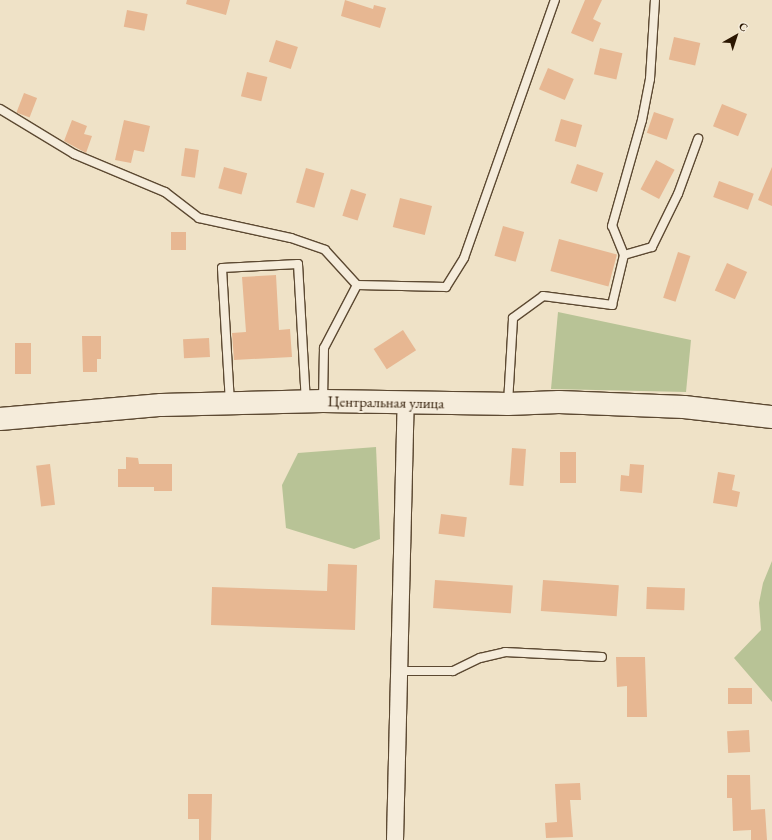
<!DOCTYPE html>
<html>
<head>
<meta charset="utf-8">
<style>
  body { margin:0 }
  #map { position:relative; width:772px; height:840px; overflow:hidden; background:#efe2c7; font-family:"EB Garamond",serif }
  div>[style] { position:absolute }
  .green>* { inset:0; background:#b8c396 }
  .building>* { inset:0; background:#e7b792; transform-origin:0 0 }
  .roads { filter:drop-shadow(1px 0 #5c4932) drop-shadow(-1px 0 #5c4932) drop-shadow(0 1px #5c4932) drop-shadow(0 -1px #5c4932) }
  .lane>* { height:8px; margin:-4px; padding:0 4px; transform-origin:4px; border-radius:4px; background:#f5ecdb }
  .street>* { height:16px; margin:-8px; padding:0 8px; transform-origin:8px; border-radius:8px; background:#f5ecdb }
  .secondary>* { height:22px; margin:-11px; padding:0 11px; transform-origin:11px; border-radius:11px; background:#f5ecdb }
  span { translate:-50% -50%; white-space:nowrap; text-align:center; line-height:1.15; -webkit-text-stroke:4px #f5ecdb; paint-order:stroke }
  .street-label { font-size:15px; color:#2b1601 }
  .north { position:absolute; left:716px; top:16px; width:40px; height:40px; -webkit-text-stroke:3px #f5ecdb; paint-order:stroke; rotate:39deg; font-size:11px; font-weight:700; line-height:16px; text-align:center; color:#2b1601 }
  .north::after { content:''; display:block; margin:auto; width:14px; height:18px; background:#2b1601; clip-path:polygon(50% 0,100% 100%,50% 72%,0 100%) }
</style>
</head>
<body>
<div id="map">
  <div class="green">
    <div style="clip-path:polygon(558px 312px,691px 340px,686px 392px,551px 389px)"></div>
    <div style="clip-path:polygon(376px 447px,380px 539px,354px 549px,286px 528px,282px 485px,298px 453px)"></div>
    <div style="clip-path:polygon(772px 561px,772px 702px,734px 658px,761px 630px,759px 603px,763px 583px)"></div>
  </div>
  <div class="building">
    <div style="clip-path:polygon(187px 0,230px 0,226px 15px,186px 4px)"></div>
    <div style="clip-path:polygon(345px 0,373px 9px,374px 5px,386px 8px,380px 28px,341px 16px)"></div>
    <div style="clip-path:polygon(585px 0,602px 0,593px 19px,601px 23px,593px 42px,571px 33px)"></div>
    <div style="left:127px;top:10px;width:21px;height:17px;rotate:11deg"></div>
    <div style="left:674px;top:37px;width:27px;height:23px;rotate:13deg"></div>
    <div style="left:276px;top:40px;width:23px;height:23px;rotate:18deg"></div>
    <div style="left:600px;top:48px;width:23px;height:27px;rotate:13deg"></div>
    <div style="left:548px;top:68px;width:28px;height:23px;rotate:23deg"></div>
    <div style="left:247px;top:72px;width:21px;height:25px;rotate:14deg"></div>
    <div style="left:24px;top:93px;width:14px;height:21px;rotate:21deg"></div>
    <div style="left:722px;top:104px;width:27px;height:24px;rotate:22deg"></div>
    <div style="left:654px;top:112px;width:21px;height:22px;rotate:19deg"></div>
    <div style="left:561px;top:119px;width:22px;height:23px;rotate:16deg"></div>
    <div style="clip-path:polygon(72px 120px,87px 126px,84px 134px,92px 136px,86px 153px,64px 141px)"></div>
    <div style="clip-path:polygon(124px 120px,150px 126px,144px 152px,134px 150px,131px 163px,115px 160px)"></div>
    <div style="left:185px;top:148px;width:14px;height:28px;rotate:8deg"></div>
    <div style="left:656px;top:160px;width:21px;height:33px;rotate:28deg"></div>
    <div style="left:577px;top:164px;width:28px;height:20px;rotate:19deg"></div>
    <div style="left:224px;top:167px;width:24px;height:22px;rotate:15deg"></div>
    <div style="clip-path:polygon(772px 167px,772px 206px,758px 200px)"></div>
    <div style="left:306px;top:168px;width:19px;height:36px;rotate:16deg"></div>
    <div style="left:719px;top:181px;width:37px;height:17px;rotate:20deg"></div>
    <div style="left:351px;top:189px;width:16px;height:28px;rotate:18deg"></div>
    <div style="left:400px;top:198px;width:33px;height:30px;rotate:14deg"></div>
    <div style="left:503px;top:226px;width:22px;height:31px;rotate:16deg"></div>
    <div style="left:171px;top:232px;width:15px;height:18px"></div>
    <div style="left:559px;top:239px;width:60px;height:33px;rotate:15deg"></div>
    <div style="left:678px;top:252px;width:13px;height:48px;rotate:18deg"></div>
    <div style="left:727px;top:263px;width:22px;height:30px;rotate:24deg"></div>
    <div style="clip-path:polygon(276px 275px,279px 330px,290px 329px,292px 357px,234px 360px,232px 333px,246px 332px,242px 277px)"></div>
    <div style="left:403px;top:330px;width:24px;height:35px;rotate:57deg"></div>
    <div style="clip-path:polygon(82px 336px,101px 336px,101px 359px,97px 359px,97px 372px,83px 372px)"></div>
    <div style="left:209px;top:338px;width:19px;height:26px;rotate:87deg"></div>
    <div style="left:15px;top:343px;width:16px;height:31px"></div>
    <div style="left:512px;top:448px;width:14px;height:37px;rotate:4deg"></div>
    <div style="left:560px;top:452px;width:16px;height:31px"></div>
    <div style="clip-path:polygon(126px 457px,138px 458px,139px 464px,172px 464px,172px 491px,154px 491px,154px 487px,118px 487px,118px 469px,126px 469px)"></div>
    <div style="left:50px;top:464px;width:41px;height:14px;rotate:83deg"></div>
    <div style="clip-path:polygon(630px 464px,644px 465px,642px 493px,620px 491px,621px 475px,629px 476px)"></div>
    <div style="clip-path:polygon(718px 472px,735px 475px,732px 490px,740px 492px,737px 507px,713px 503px)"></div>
    <div style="left:441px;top:514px;width:26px;height:20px;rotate:7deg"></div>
    <div style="clip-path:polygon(328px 564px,357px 565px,355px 630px,211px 625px,212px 587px,327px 591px)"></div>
    <div style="left:435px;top:580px;width:78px;height:28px;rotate:4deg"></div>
    <div style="left:543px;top:580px;width:76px;height:31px;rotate:4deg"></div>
    <div style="left:647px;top:587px;width:38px;height:22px;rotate:2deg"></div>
    <div style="clip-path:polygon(616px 657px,645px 657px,647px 717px,627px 717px,627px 686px,617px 687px)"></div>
    <div style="left:752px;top:688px;width:16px;height:24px;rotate:90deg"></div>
    <div style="left:749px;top:730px;width:22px;height:22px;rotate:87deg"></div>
    <div style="clip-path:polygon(727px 775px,750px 775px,751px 810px,765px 809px,767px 840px,751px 840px,751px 830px,733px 831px,732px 798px,727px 798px)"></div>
    <div style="clip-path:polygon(580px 783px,581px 800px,570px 800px,573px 837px,546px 838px,545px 823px,557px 822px,555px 784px)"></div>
    <div style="clip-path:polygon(188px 794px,212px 794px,211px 840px,199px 840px,199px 819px,188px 819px)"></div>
  </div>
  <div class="roads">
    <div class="lane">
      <div style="left:0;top:109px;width:87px;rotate:31.3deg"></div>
      <div style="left:74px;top:154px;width:99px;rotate:22.7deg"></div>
      <div style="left:165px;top:192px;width:43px;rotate:37.4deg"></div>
      <div style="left:199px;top:218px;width:94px;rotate:12.3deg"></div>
      <div style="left:291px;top:238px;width:36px;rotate:19deg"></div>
      <div style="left:325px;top:250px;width:47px;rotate:47.6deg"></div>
      <div style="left:624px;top:255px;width:29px;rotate:-16deg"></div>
      <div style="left:652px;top:247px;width:59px;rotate:-63.9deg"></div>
      <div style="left:678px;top:194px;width:59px;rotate:-70deg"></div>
      <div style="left:323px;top:400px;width:52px;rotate:-88.9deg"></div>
      <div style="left:324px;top:348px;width:71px;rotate:-62.4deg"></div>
      <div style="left:357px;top:285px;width:89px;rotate:1.3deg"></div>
      <div style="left:446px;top:287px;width:34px;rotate:-58deg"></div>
      <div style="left:464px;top:258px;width:274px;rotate:-70.6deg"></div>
      <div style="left:230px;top:403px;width:135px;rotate:-93.4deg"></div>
      <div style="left:222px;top:268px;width:76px;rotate:-3deg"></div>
      <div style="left:298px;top:264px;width:137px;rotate:86.7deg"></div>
      <div style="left:508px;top:403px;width:85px;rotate:-86.6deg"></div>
      <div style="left:513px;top:318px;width:37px;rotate:-36deg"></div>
      <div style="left:543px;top:296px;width:70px;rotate:7.4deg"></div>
      <div style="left:612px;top:305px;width:51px;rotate:-76.5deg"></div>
      <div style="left:624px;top:255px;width:31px;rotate:-112deg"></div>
      <div style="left:612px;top:226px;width:110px;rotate:-74.2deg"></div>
      <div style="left:642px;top:120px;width:42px;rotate:-79deg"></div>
      <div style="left:650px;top:79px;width:79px;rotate:-86.4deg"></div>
      <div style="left:399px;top:671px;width:54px"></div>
      <div style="left:453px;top:671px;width:30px;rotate:-26deg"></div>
      <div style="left:480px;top:658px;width:26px;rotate:-13deg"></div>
      <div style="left:505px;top:652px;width:97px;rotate:3deg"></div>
    </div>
    <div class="street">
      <div style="left:395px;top:840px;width:439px;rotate:-88.6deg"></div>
    </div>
    <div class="secondary">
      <div style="left:0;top:419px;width:162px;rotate:-5deg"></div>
      <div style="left:161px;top:405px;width:162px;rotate:-1.4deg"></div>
      <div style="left:323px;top:401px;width:185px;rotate:0.9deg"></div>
      <div style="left:508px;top:404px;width:51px;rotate:-2.2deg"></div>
      <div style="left:559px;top:402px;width:125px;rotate:2.3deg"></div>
      <div style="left:684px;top:407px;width:89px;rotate:6.5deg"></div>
    </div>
  </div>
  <div class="street-label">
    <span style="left:386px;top:402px;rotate:1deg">Центральная улица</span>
  </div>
  <div class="north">С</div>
</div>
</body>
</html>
